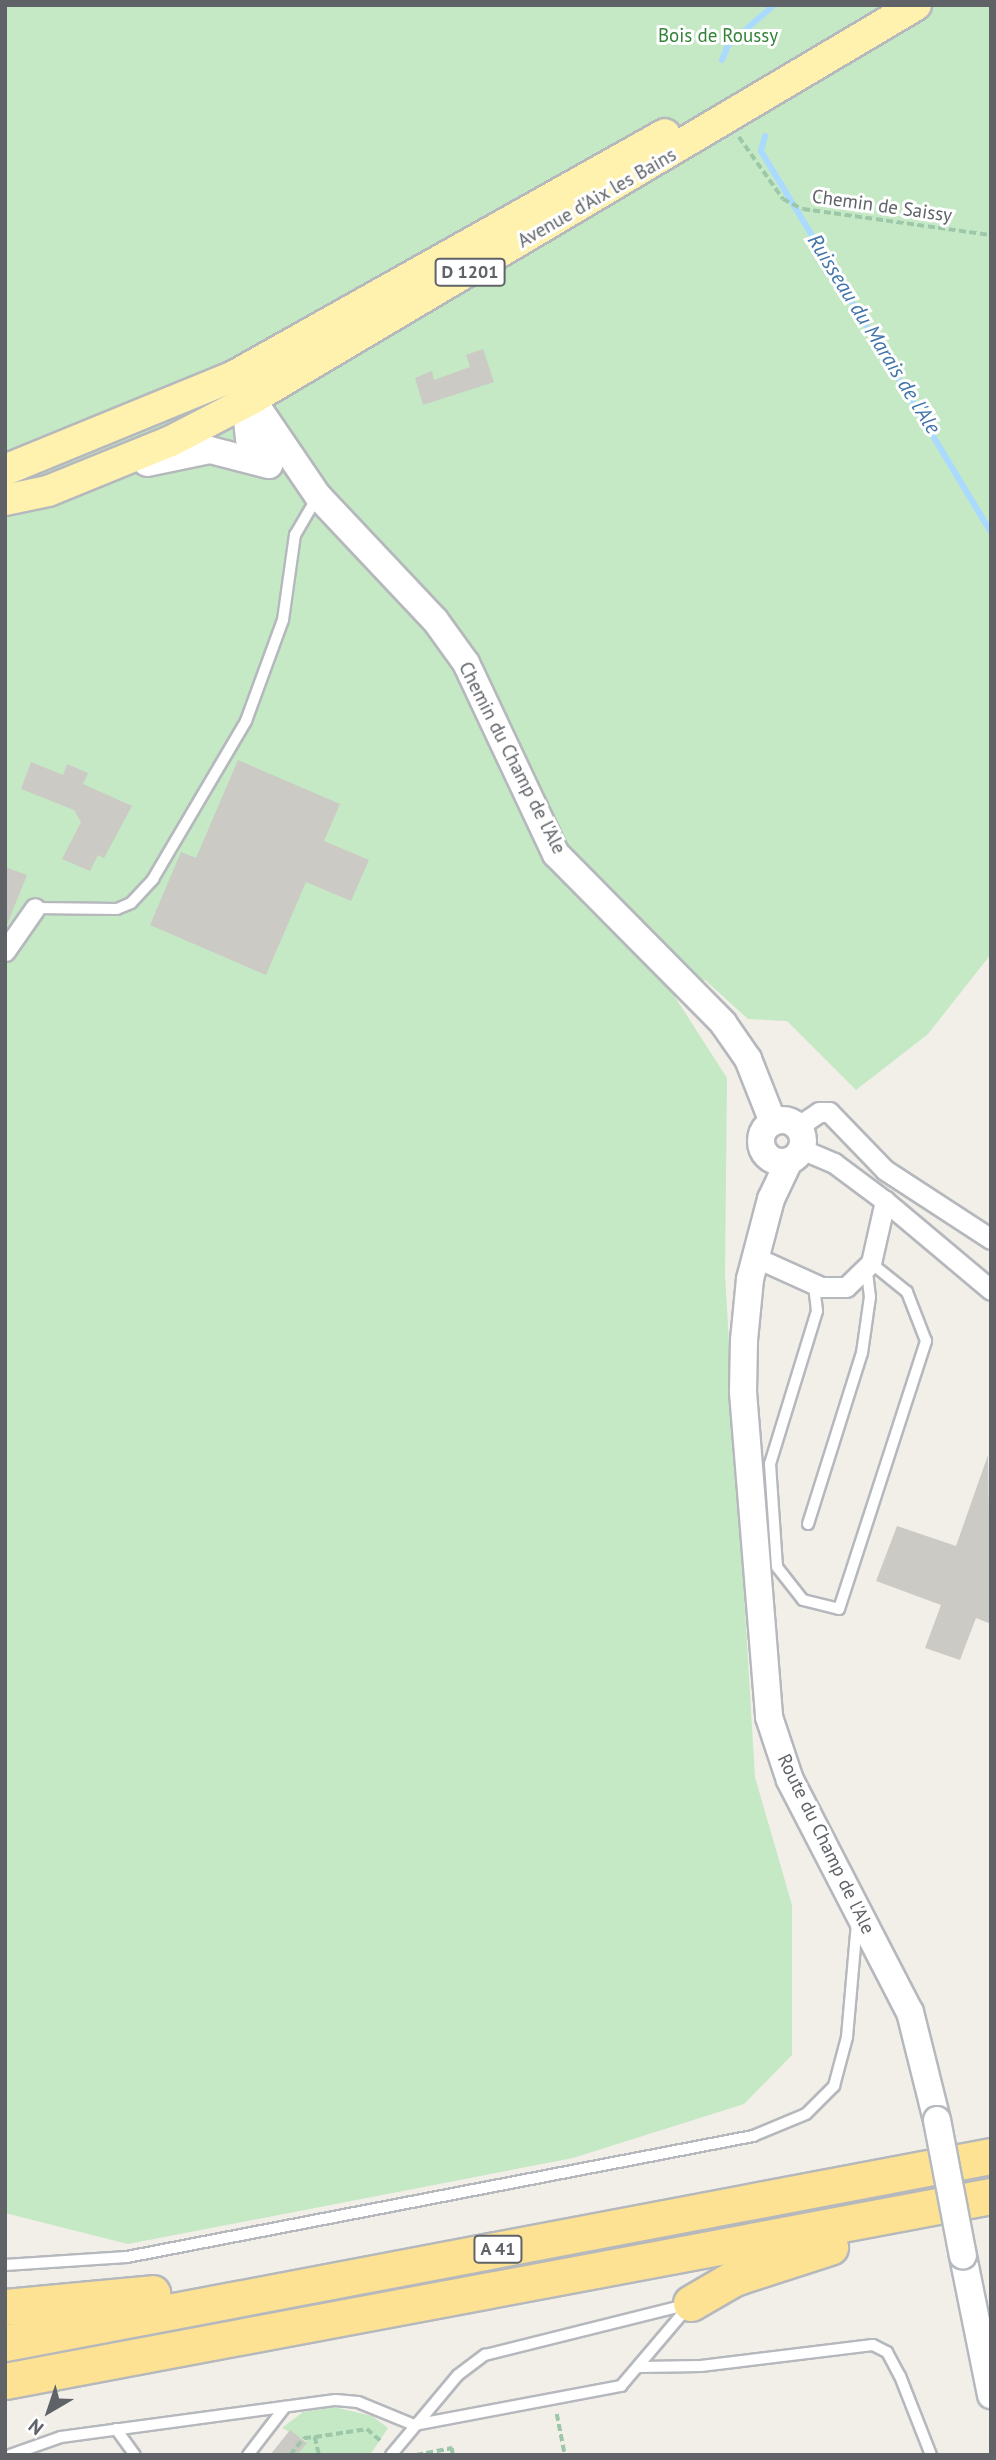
<!DOCTYPE html>
<html>
<head>
<meta charset="utf-8">
<style>
  body { margin:0 }
  #map { position:relative; width:996px; height:2460px; overflow:hidden; background:#f1efe8; font-family:"PT Sans",sans-serif }
  div>[style] { position:absolute }
  .green>* { inset:0; background:#c5e8c5 }
  .stream>* { height:6px; margin:-3px; padding:0 3px; transform-origin:3px; border-radius:3px; background:#aadaff }
  .building>* { inset:0; background:#cccac5 }
  .path>* { height:3.5px; margin-top:-1.75px; transform-origin:0; background:repeating-linear-gradient(90deg,#9cc7a9 0 7px,transparent 0 10.5px) }
  .roads { filter:drop-shadow(2px 0 #b5b8bc) drop-shadow(-2px 0 #b5b8bc) drop-shadow(0 2px #b5b8bc) drop-shadow(0 -2px #b5b8bc) }
  .lane>* { height:10px; margin:-5px; padding:0 5px; transform-origin:5px; border-radius:5px; background:#fff }
  .street>* { height:19px; margin:-9.5px; padding:0 9.5px; transform-origin:9.5px; border-radius:9.5px; background:#fff }
  .secondary>* { height:26px; margin:-13px; padding:0 13px; transform-origin:13px; border-radius:13px; background:#fff }
  .secondary>.ring { margin:-13px; padding:0; box-sizing:content-box; background:none; border:26px solid #fff; border-radius:50% }
  .primary>* { height:30px; margin:-15px; padding:0 15px; transform-origin:15px; border-radius:15px; background:#fff2af }
  .highway>* { height:35px; margin:-17.5px; padding:0 17.5px; transform-origin:17.5px; border-radius:17.5px; background:#fde293 }
  .bridges { filter:drop-shadow(2px 0 #b6babf) drop-shadow(-2px 0 #b6babf) drop-shadow(0 2px #b6babf) drop-shadow(0 -2px #b6babf) }
  .secondary-bridge>* { height:26px; margin:-13px; padding:0 13px; transform-origin:13px; border-radius:13px; background:#fff }
  span { translate:-50% -50%; white-space:nowrap; text-align:center; line-height:1.15; -webkit-text-stroke:6px #fff; paint-order:stroke }
  .shield-label span { padding:2px 5px; background:#fff; border:2px solid; border-radius:5px; -webkit-text-stroke-width:0 }
  .shield-label { font-size:18px; color:#5f6368; font-weight:700 }
  .park-label { font-size:19px; color:#348238 }
  .street-label { font-size:19px; color:#5f6368 }
  .water-label { font-size:21px; color:#4174aa; font-style:italic }
  .frame { position:absolute; inset:0; border:7px solid #5f6368; pointer-events:none }
  .north { position:absolute; left:14px; top:2376px; width:70px; height:70px; -webkit-text-stroke:5px #fff; paint-order:stroke; rotate:219deg; font-size:19px; font-weight:700; line-height:28px; text-align:center; color:#5f6368 }
  .north::after { content:''; display:block; margin:auto; width:24px; height:32px; background:#5f6368; clip-path:polygon(50% 0,100% 100%,50% 72%,0 100%) }
</style>
</head>
<body>
<div id="map">
  <div class="green">
    <div style="clip-path:polygon(5px 5px,991px 5px,991px 954px,928px 1034px,856px 1090px,787px 1021px,748px 1019px,705px 980px,675px 997px,727px 1078px,725px 1275px,755px 1777px,792px 1905px,792px 2055px,744px 2104px,573px 2158px,128px 2244px,5px 2213px)"></div>
    <div style="clip-path:polygon(334px 2407px,372px 2416px,388px 2428px,370px 2455px,296px 2455px,306px 2441px,282px 2428px,303px 2412px)"></div>
  </div>
  <div class="stream">
    <div style="left:722px;top:60px;width:16px;rotate:-68deg"></div>
    <div style="left:728px;top:45px;width:61px;rotate:-41deg"></div>
    <div style="left:765px;top:136px;width:16px;rotate:105deg"></div>
    <div style="left:761px;top:151px;width:446px;rotate:58.9deg"></div>
  </div>
  <div class="building">
    <div style="clip-path:polygon(483px 349px,494px 382px,423px 405px,415px 378px,432px 371px,434px 380px,470px 367px,466px 355px)"></div>
    <div style="clip-path:polygon(238px 760px,340px 804px,324px 841px,369px 860px,351px 901px,306px 882px,266px 975px,150px 925px,181px 852px,196px 858px)"></div>
    <div style="clip-path:polygon(31px 762px,63px 775px,67px 764px,88px 773px,83px 784px,132px 806px,104px 858px,98px 855px,90px 871px,62px 859px,81px 822px,74px 810px,21px 789px)"></div>
    <div style="clip-path:polygon(5px 867px,27px 875px,6px 927px,5px 927px)"></div>
    <div style="clip-path:polygon(988px 1455px,991px 1624px,976px 1618px,960px 1660px,925px 1648px,941px 1605px,876px 1581px,897px 1526px,956px 1546px)"></div>
    <div style="clip-path:polygon(290px 2430px,307px 2443px,297px 2455px,270px 2455px)"></div>
  </div>
  <div class="path">
    <div style="left:739px;top:137px;width:76px;rotate:54.6deg"></div>
    <div style="left:783px;top:199px;width:22px;rotate:27deg"></div>
    <div style="left:803px;top:209px;width:190px;rotate:7.9deg"></div>
    <div style="left:557px;top:2414px;width:42px;rotate:79deg"></div>
    <div style="left:315px;top:2437px;width:53px;rotate:-8.7deg"></div>
    <div style="left:367px;top:2429px;width:18px;rotate:41deg"></div>
    <div style="left:290px;top:2455px;width:22px;rotate:-51deg"></div>
    <div style="left:304px;top:2438px;width:11px;rotate:-5deg"></div>
    <div style="left:315px;top:2437px;width:18px;rotate:77deg"></div>
    <div style="left:416px;top:2455px;width:37px;rotate:-11deg"></div>
    <div style="left:452px;top:2448px;width:7px;rotate:82deg"></div>
  </div>
  <div class="roads">
    <div class="lane">
      <div style="left:35px;top:908px;width:82px;rotate:0.7deg"></div>
      <div style="left:117px;top:909px;width:15px;rotate:-23deg"></div>
      <div style="left:131px;top:903px;width:33px;rotate:-47deg"></div>
      <div style="left:153px;top:879px;width:183px;rotate:-59.5deg"></div>
      <div style="left:246px;top:721px;width:108px;rotate:-69.9deg"></div>
      <div style="left:283px;top:620px;width:86px;rotate:-82deg"></div>
      <div style="left:295px;top:535px;width:42px;rotate:-59.7deg"></div>
      <div style="left:814px;top:1286px;width:25px;rotate:83deg"></div>
      <div style="left:817px;top:1311px;width:160px;rotate:107.1deg"></div>
      <div style="left:770px;top:1464px;width:103px;rotate:86.1deg"></div>
      <div style="left:777px;top:1567px;width:42px;rotate:51.8deg"></div>
      <div style="left:803px;top:1600px;width:37px;rotate:14deg"></div>
      <div style="left:839px;top:1609px;width:282px;rotate:-72deg"></div>
      <div style="left:926px;top:1341px;width:53px;rotate:-111.2deg"></div>
      <div style="left:907px;top:1292px;width:46px;rotate:-141.1deg"></div>
      <div style="left:808px;top:1524px;width:179px;rotate:-72.5deg"></div>
      <div style="left:862px;top:1353px;width:57px;rotate:-81.9deg"></div>
      <div style="left:870px;top:1297px;width:26px;rotate:-97deg"></div>
      <div style="left:5px;top:2265px;width:122px;rotate:-3.8deg"></div>
      <div style="left:127px;top:2257px;width:638px;rotate:-10.94deg"></div>
      <div style="left:753px;top:2136px;width:57px;rotate:-22.5deg"></div>
      <div style="left:806px;top:2114px;width:40px;rotate:-45deg"></div>
      <div style="left:834px;top:2086px;width:51px;rotate:-75.1deg"></div>
      <div style="left:847px;top:2037px;width:115px;rotate:-85deg"></div>
      <div style="left:640px;top:2367px;width:61px;rotate:-0.9deg"></div>
      <div style="left:701px;top:2366px;width:173px;rotate:-7deg"></div>
      <div style="left:873px;top:2345px;width:16px;rotate:27deg"></div>
      <div style="left:887px;top:2352px;width:27px;rotate:62deg"></div>
      <div style="left:900px;top:2376px;width:85px;rotate:68.6deg"></div>
      <div style="left:116px;top:2429px;width:32px;rotate:54deg"></div>
      <div style="left:10px;top:2455px;width:54px;rotate:-19.4deg"></div>
      <div style="left:61px;top:2437px;width:277px;rotate:-7.7deg"></div>
      <div style="left:336px;top:2400px;width:22px;rotate:5deg"></div>
      <div style="left:358px;top:2402px;width:61px;rotate:22.3deg"></div>
      <div style="left:414px;top:2425px;width:211px;rotate:-10.7deg"></div>
      <div style="left:621px;top:2386px;width:104px;rotate:-49.7deg"></div>
      <div style="left:248px;top:2455px;width:61px;rotate:-52.4deg"></div>
      <div style="left:391px;top:2455px;width:104px;rotate:-50.1deg"></div>
      <div style="left:458px;top:2375px;width:34px;rotate:-37deg"></div>
      <div style="left:485px;top:2355px;width:207px;rotate:-14deg"></div>
    </div>
    <div class="street">
      <div style="left:5px;top:951px;width:52px;rotate:-55.1deg"></div>
      <div style="left:797px;top:1127px;width:27px;rotate:-34deg"></div>
      <div style="left:819px;top:1112px;width:10px"></div>
      <div style="left:829px;top:1112px;width:81px;rotate:46deg"></div>
      <div style="left:885px;top:1170px;width:126px;rotate:33.1deg"></div>
      <div style="left:801px;top:1149px;width:36px;rotate:23deg"></div>
      <div style="left:834px;top:1163px;width:64px;rotate:36.7deg"></div>
      <div style="left:885px;top:1201px;width:138px;rotate:40deg"></div>
      <div style="left:759px;top:1259px;width:68px;rotate:24.3deg"></div>
      <div style="left:821px;top:1287px;width:25px"></div>
      <div style="left:846px;top:1287px;width:35px;rotate:-44deg"></div>
      <div style="left:871px;top:1263px;width:64px;rotate:-77.3deg"></div>
    </div>
    <div class="secondary">
      <div style="left:256px;top:389px;width:32px;rotate:106deg"></div>
      <div style="left:247px;top:420px;width:18px;rotate:84deg"></div>
      <div style="left:249px;top:438px;width:33px;rotate:52deg"></div>
      <div style="left:252px;top:399px;width:117px;rotate:55.8deg"></div>
      <div style="left:318px;top:496px;width:170px;rotate:46.7deg"></div>
      <div style="left:435px;top:620px;width:53px;rotate:54.2deg"></div>
      <div style="left:466px;top:663px;width:211px;rotate:64.8deg"></div>
      <div style="left:556px;top:854px;width:238px;rotate:45.3deg"></div>
      <div style="left:723px;top:1023px;width:44px;rotate:55.2deg"></div>
      <div style="left:748px;top:1059px;width:68px;rotate:68.4deg"></div>
      <div style="left:147px;top:463px;width:64px;rotate:-11.7deg"></div>
      <div style="left:210px;top:450px;width:61px;rotate:14.3deg"></div>
      <div class="ring" style="left:761px;top:1120px;width:16px;height:16px"></div>
      <div style="left:789px;top:1161px;width:42px;rotate:115.3deg"></div>
      <div style="left:771px;top:1199px;width:83px;rotate:104.7deg"></div>
      <div style="left:750px;top:1279px;width:61px;rotate:95.6deg"></div>
      <div style="left:744px;top:1340px;width:52px;rotate:91.1deg"></div>
      <div style="left:743px;top:1392px;width:326px;rotate:85.4deg"></div>
      <div style="left:769px;top:1717px;width:66px;rotate:71.6deg"></div>
      <div style="left:790px;top:1780px;width:261px;rotate:62.7deg"></div>
      <div style="left:910px;top:2012px;width:111px;rotate:76deg"></div>
      <div style="left:963px;top:2256px;width:142px;rotate:78.6deg"></div>
    </div>
    <div class="primary">
      <div style="left:5px;top:470px;width:248px;rotate:-22.3deg"></div>
      <div style="left:234px;top:376px;width:494px;rotate:-29.3deg"></div>
      <div style="left:5px;top:500px;width:44px;rotate:-11.8deg"></div>
      <div style="left:48px;top:491px;width:133px;rotate:-22.1deg"></div>
      <div style="left:171px;top:441px;width:91px;rotate:-27.4deg"></div>
      <div style="left:252px;top:399px;width:772px;rotate:-30.68deg"></div>
    </div>
    <div class="highway">
      <div style="left:691px;top:2303px;width:50px;rotate:-30.2deg"></div>
      <div style="left:734px;top:2278px;width:101px;rotate:-17.9deg"></div>
      <div style="left:5px;top:2307px;width:148px;rotate:-5.4deg"></div>
      <div style="left:5px;top:2343px;width:1004px;rotate:-10.74deg"></div>
      <div style="left:5px;top:2381px;width:1003px;rotate:-10.63deg"></div>
    </div>
  </div>
  <div class="bridges">
    <div class="secondary-bridge">
      <div style="left:937px;top:2120px;width:138px;rotate:79.2deg"></div>
    </div>
  </div>
  <div class="shield-label">
    <span style="left:470px;top:272px">D 1201</span>
    <span style="left:498px;top:2249px">A 41</span>
  </div>
  <div class="park-label">
    <span style="left:718px;top:36px">Bois de Roussy</span>
  </div>
  <div class="street-label">
    <span style="left:597px;top:198px;rotate:-30deg">Avenue d'Aix les Bains</span>
    <span style="left:882px;top:206px;rotate:8deg">Chemin de Saissy</span>
    <span style="left:512px;top:758px;rotate:63deg">Chemin du Champ de l'Ale</span>
    <span style="left:826px;top:1844px;rotate:64deg">Route du Champ de l'Ale</span>
  </div>
  <div class="water-label">
    <span style="left:874px;top:334px;rotate:58deg">Ruisseau du Marais de l'Ale</span>
  </div>
  <div class="frame"></div>
  <div class="north">N</div>
</div>
</body>
</html>
